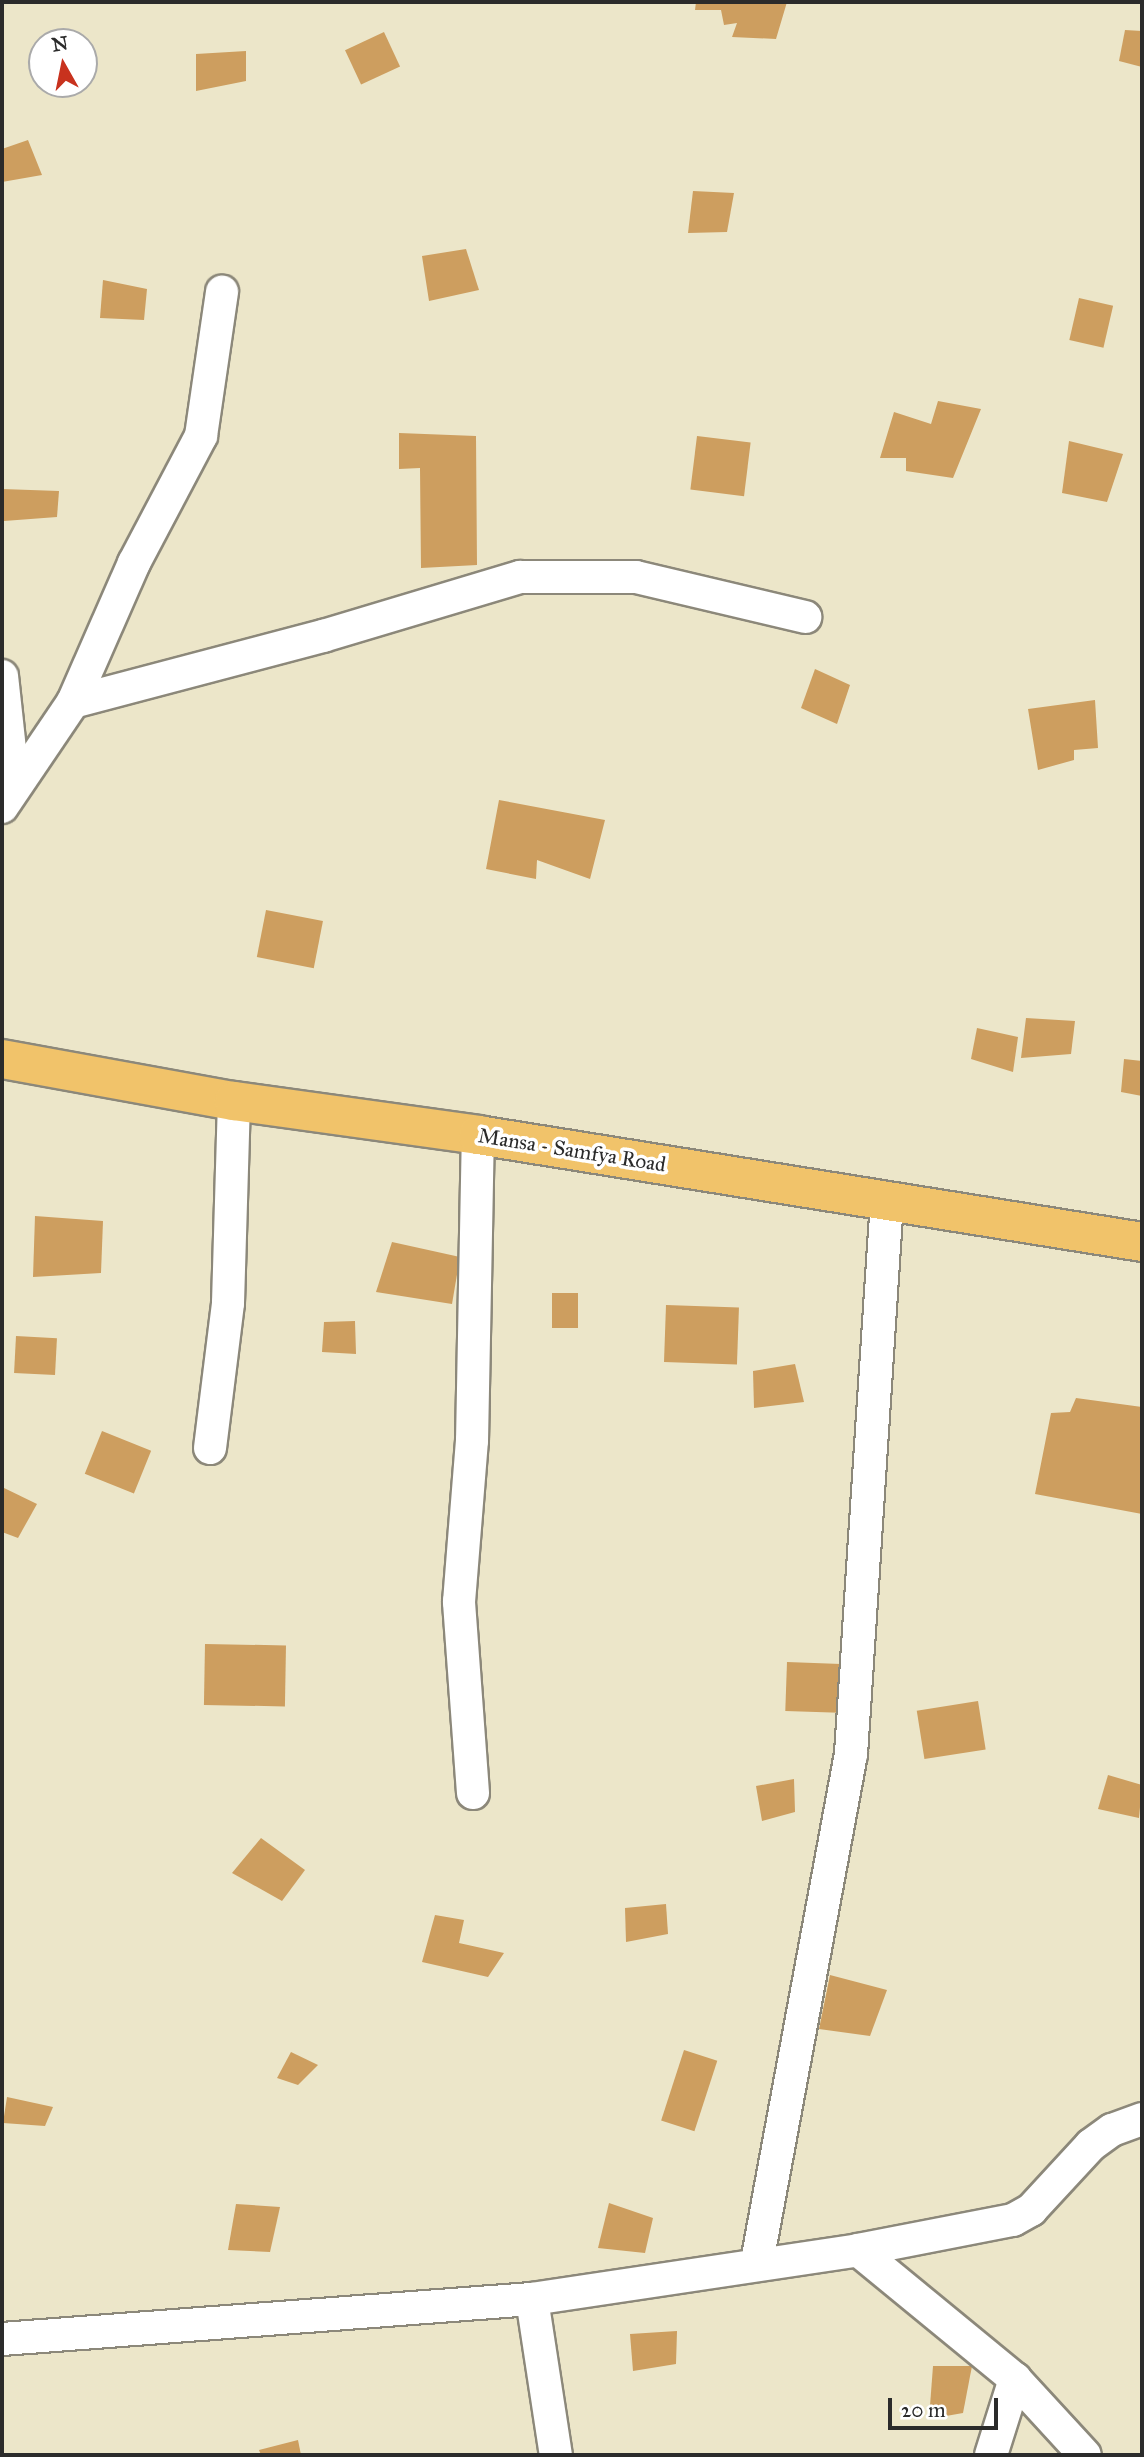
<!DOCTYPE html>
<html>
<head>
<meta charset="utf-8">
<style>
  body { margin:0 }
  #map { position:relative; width:1144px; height:2457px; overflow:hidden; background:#ece6c9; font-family:"IM FELL Great Primer",serif }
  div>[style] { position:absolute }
  .building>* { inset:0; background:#cd9e5f; transform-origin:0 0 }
  .roads { filter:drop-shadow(2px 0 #8c887a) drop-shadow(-2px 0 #8c887a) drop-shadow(0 2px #8c887a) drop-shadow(0 -2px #8c887a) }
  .minor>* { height:32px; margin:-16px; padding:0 16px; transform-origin:16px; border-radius:16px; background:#fff }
  .primary>* { height:38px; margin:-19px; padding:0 19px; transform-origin:19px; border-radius:19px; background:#f1c36a }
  span { translate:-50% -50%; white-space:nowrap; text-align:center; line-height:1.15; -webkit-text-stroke:7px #fff; paint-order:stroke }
  .street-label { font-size:21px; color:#2b2b2b }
  .frame { position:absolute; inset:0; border:4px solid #2b2b2b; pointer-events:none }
  .north { position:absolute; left:28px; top:28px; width:70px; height:70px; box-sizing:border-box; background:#fff; border:2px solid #aaa; border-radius:50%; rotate:351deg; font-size:19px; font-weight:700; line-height:28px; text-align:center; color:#2b2b2b }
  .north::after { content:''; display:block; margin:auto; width:24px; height:32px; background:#c8321e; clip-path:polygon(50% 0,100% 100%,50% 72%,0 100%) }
  .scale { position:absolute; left:888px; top:2398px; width:110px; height:32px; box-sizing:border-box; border:4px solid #2b2b2b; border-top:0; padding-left:9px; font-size:21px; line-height:24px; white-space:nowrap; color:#2b2b2b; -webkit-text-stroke:5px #fff; paint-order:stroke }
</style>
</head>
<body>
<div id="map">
  <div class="building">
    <div style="clip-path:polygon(696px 2px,787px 2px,776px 39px,732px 37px,737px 23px,724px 25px,721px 10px,695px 10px)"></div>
    <div style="clip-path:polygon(1125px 30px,1142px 31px,1142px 67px,1119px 61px)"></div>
    <div style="left:384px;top:32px;width:38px;height:43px;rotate:65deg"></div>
    <div style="clip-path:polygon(246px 51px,246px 81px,196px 91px,196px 54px)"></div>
    <div style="clip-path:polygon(28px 140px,42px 175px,2px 182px,2px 149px)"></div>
    <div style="clip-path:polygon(693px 191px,734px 193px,727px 232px,688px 233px)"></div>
    <div style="clip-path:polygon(466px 249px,479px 290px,429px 301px,422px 256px)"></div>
    <div style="clip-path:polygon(103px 280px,147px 289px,144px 320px,100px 318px)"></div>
    <div style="left:1079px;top:298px;width:35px;height:43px;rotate:13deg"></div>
    <div style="clip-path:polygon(938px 401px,981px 409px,953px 478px,906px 471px,906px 458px,880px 458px,894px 412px,931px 424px)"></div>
    <div style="clip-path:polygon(399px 433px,476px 436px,477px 565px,421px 568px,420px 468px,399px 469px)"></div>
    <div style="left:697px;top:436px;width:54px;height:54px;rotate:7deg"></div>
    <div style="clip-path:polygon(1069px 441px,1123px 454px,1107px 502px,1062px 493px)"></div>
    <div style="clip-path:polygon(2px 489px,59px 491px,57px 517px,4px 521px)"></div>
    <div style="clip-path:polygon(815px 669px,850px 685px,837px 724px,801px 708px)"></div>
    <div style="clip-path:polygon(1095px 700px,1098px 748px,1074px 750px,1074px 760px,1038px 770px,1028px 709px)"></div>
    <div style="clip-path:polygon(499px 800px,605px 820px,590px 879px,537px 860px,536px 879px,486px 869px)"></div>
    <div style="left:266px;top:910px;width:58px;height:48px;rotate:11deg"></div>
    <div style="clip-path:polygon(1026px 1018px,1075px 1021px,1071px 1054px,1021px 1058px)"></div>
    <div style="clip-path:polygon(977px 1028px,1018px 1037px,1013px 1072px,971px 1059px)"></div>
    <div style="clip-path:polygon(1124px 1059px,1142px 1061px,1142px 1096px,1121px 1092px)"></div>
    <div style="clip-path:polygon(35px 1216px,103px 1221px,101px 1273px,33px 1277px)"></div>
    <div style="clip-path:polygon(392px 1242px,460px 1257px,452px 1304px,376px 1292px)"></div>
    <div style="left:552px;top:1293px;width:26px;height:35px"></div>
    <div style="left:666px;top:1305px;width:73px;height:57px;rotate:2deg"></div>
    <div style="clip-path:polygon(355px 1321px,356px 1354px,322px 1352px,324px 1322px)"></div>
    <div style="left:16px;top:1336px;width:41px;height:37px;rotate:3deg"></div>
    <div style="clip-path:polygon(795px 1364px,804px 1402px,754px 1408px,753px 1371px)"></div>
    <div style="clip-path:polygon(1076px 1398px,1142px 1407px,1142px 1514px,1035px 1494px,1051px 1413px,1070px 1412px)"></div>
    <div style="left:102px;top:1431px;width:53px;height:46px;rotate:22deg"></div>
    <div style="clip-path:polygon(2px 1487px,37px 1504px,18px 1538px,2px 1532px)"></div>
    <div style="left:205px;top:1644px;width:81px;height:61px;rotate:1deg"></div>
    <div style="left:787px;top:1662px;width:54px;height:49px;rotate:2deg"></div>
    <div style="left:978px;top:1701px;width:49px;height:62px;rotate:81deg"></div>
    <div style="clip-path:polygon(1108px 1775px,1142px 1785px,1139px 1818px,1098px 1809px)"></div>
    <div style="clip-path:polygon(794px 1779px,795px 1812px,762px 1821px,756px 1786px)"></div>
    <div style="clip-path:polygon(261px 1838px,305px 1870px,282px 1901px,232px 1873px)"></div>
    <div style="clip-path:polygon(666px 1904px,668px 1934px,626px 1942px,625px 1908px)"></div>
    <div style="clip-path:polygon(435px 1915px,464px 1920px,459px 1943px,504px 1953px,488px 1977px,422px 1962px)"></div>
    <div style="clip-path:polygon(830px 1975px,887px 1990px,870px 2036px,819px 2029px)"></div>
    <div style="left:684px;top:2050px;width:35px;height:74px;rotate:18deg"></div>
    <div style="clip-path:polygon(291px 2052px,318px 2065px,298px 2085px,277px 2078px)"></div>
    <div style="clip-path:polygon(7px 2097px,53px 2107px,45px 2126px,3px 2123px)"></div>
    <div style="clip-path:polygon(609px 2203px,653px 2218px,645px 2253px,598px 2248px)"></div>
    <div style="clip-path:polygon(236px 2204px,280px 2207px,270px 2252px,228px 2250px)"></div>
    <div style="clip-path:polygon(677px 2331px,676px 2364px,633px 2371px,630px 2334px)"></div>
    <div style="clip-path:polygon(933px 2366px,972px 2366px,963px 2413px,929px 2419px)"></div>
    <div style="clip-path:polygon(298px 2440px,301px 2455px,261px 2455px,259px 2450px)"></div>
  </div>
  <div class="roads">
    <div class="minor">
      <div style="left:2px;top:676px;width:111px;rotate:83.8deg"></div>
      <div style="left:73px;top:702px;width:259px;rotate:-14.8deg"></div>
      <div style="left:323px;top:636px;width:206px;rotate:-16.7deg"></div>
      <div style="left:520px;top:577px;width:116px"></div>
      <div style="left:636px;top:577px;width:174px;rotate:13.3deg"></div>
      <div style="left:2px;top:807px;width:127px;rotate:-55.9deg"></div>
      <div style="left:73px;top:702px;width:152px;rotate:-66.3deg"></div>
      <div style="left:134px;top:563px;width:144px;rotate:-62.2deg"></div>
      <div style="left:201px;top:436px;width:146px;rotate:-81.7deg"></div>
      <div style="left:210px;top:1448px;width:146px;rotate:-82.9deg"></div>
      <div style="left:228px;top:1303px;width:202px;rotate:-88.3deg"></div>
      <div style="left:473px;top:1793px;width:192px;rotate:-94.2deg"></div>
      <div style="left:459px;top:1602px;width:162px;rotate:-85.4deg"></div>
      <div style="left:472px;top:1441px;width:306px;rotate:-88.9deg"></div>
      <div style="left:858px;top:2250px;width:203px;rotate:39.4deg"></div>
      <div style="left:1015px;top:2379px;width:103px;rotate:47.4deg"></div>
      <div style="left:757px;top:2262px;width:517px;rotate:-79.52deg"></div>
      <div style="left:851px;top:1754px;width:555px;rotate:-86.28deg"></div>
      <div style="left:532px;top:2299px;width:158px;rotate:81.3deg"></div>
      <div style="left:2px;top:2339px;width:532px;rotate:-4.32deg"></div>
      <div style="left:532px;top:2299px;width:330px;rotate:-8.5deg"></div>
      <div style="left:858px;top:2250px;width:158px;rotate:-11deg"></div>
      <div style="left:1013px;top:2220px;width:21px;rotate:-29deg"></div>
      <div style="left:1031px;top:2210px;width:88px;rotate:-47.3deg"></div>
      <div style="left:1091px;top:2145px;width:26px;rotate:-36deg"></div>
      <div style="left:1112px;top:2130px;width:32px;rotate:-20deg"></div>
      <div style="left:991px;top:2455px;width:80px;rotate:-72.5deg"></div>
    </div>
    <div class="primary">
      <div style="left:2px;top:1059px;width:236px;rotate:10.3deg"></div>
      <div style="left:234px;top:1101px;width:246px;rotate:7.9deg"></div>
      <div style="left:478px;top:1135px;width:673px;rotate:9.15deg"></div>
    </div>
  </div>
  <div class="street-label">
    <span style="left:572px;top:1150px;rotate:9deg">Mansa - Samfya Road</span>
  </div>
  <div class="frame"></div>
  <div class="north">N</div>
  <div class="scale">20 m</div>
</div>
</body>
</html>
